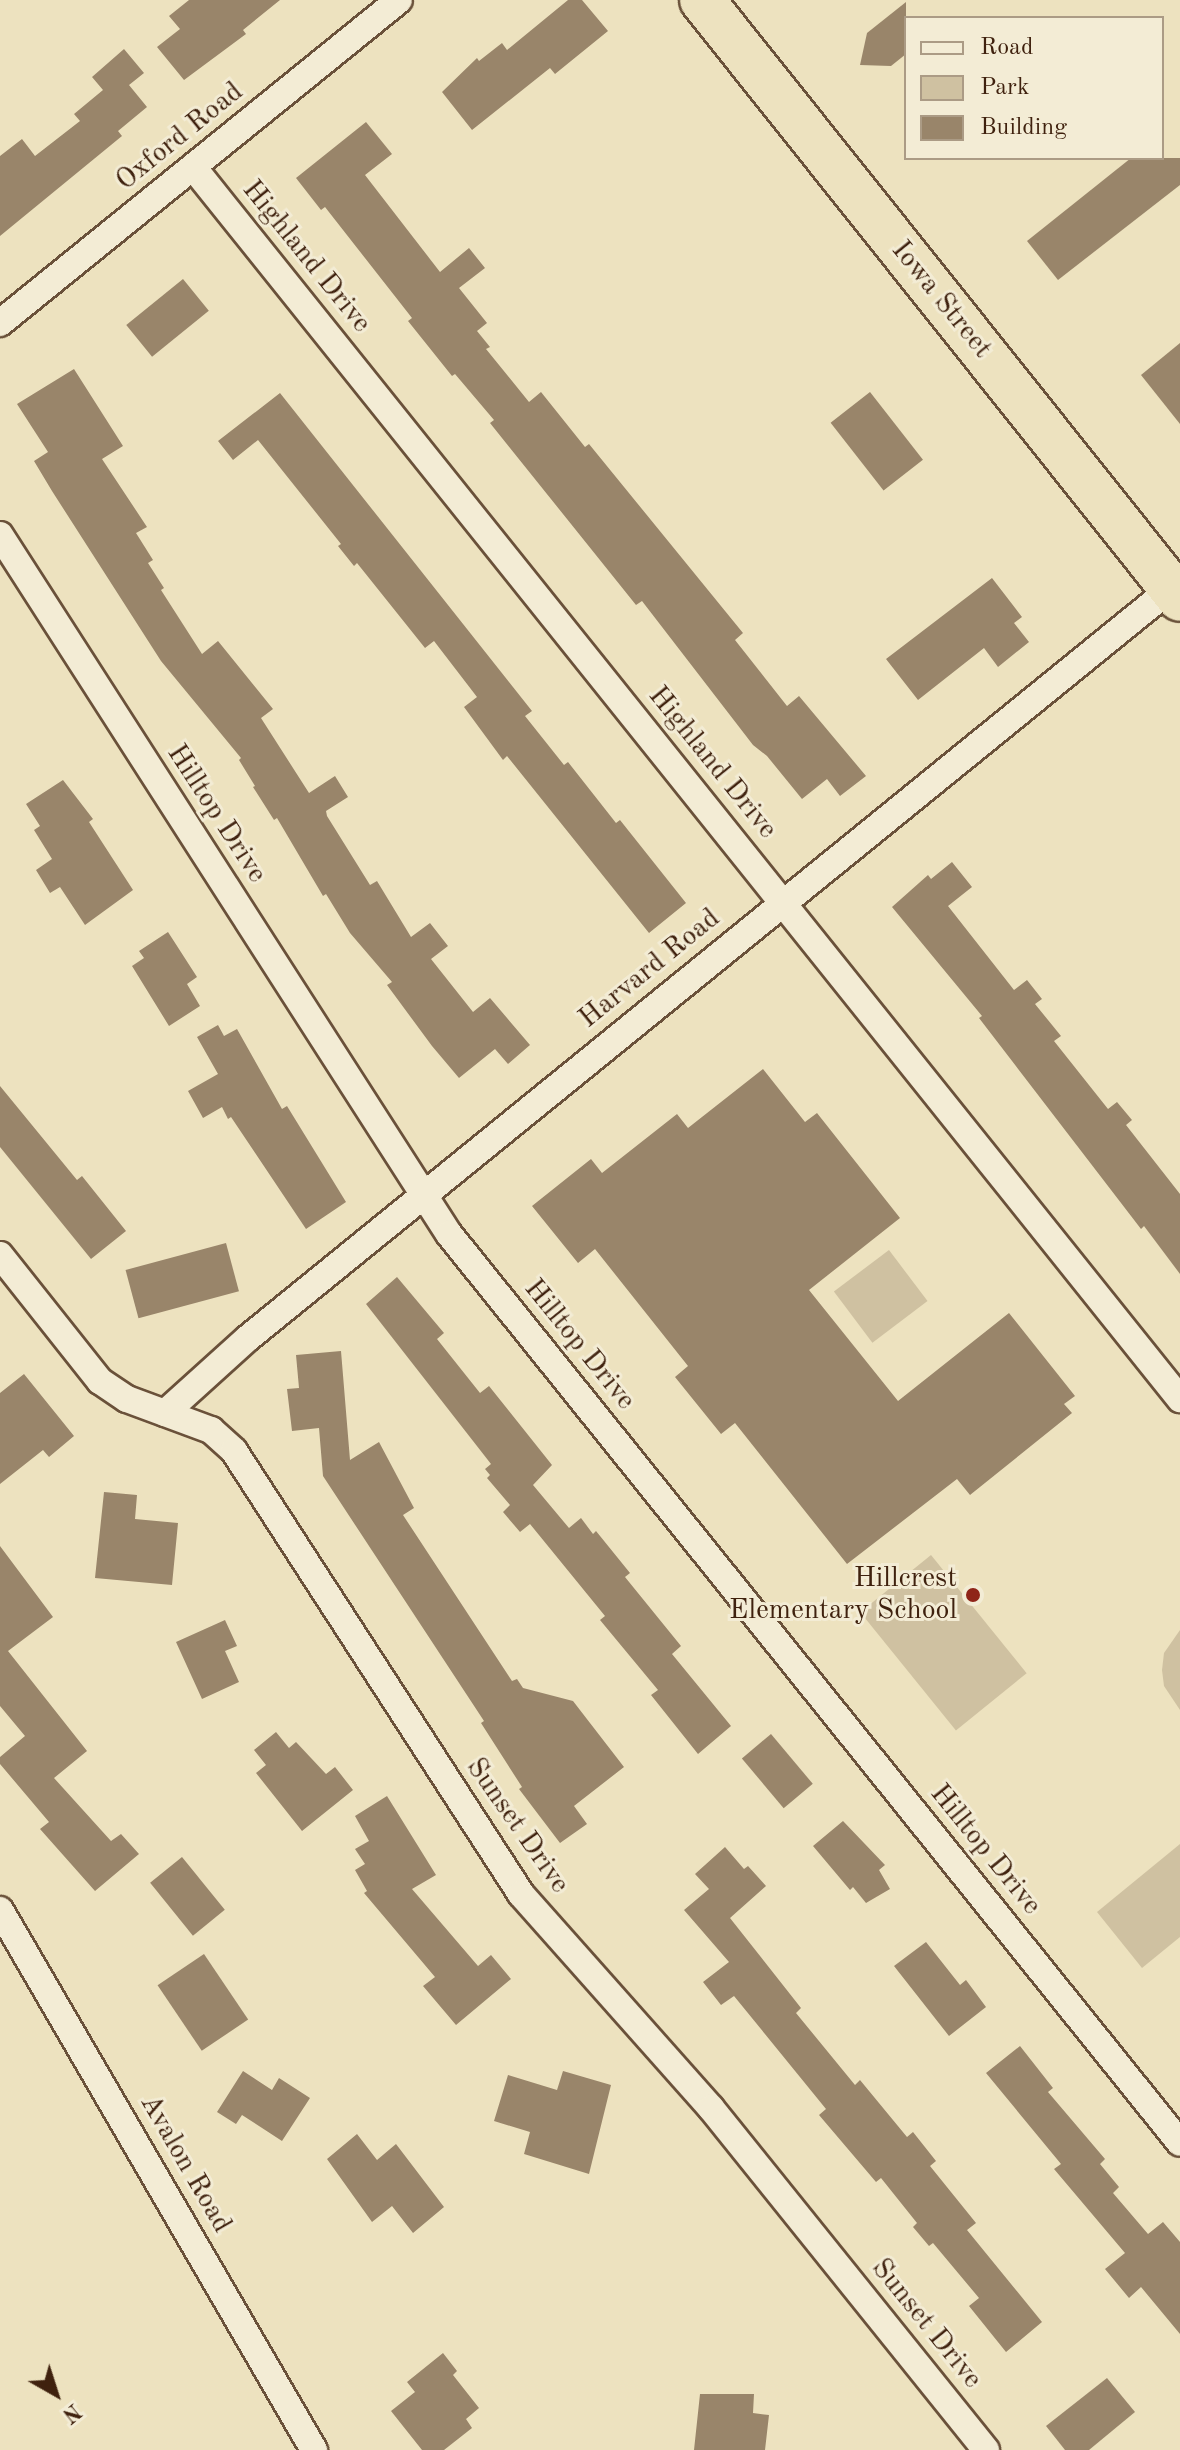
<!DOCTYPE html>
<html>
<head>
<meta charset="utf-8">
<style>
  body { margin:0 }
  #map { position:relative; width:1180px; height:2450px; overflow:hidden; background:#ede2bf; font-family:"Old Standard TT",serif }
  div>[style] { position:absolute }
  .green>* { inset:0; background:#cfc1a1; transform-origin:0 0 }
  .building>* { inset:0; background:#99856a; transform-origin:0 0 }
  .roads { filter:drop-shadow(2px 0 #6a513a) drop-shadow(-2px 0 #6a513a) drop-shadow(0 2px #6a513a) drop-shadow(0 -2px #6a513a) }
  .street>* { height:26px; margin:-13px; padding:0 13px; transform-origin:13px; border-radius:13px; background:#f3ecd5 }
  .highway>* { height:44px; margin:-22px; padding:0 22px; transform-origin:22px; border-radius:22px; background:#ede2bf }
  .dots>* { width:22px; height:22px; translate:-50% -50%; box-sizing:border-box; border:4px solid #f3ecd5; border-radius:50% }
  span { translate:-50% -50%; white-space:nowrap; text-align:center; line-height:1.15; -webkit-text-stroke:6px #f3ecd5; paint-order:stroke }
  .street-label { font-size:28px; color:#3f210e }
  .poi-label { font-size:28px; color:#3f210e }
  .right { translate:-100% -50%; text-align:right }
  .legend { position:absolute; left:904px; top:16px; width:260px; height:144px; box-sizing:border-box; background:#f3ecd5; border:2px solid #ab9b85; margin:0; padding:10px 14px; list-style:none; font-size:24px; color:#3f210e }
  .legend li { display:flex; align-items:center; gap:16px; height:40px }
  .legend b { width:40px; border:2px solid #ab9b85 }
  .north { position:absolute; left:16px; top:2354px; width:80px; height:80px; -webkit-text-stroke:6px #f3ecd5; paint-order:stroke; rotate:141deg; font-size:22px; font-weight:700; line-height:32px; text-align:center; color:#3f210e }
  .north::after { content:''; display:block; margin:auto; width:28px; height:36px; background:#3f210e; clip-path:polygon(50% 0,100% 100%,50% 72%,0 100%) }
</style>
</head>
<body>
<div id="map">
  <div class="green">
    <div style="left:889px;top:1250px;width:64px;height:69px;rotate:53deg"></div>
    <div style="left:931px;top:1555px;width:152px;height:91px;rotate:51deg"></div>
    <div style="clip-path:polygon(1180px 1630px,1180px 1710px,1164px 1686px,1162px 1670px,1164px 1653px)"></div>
    <div style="clip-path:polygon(1180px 1844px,1180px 1937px,1142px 1968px,1097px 1912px)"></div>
  </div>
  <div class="building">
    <div style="clip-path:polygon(189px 0,280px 0,243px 30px,246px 34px,184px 80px,157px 47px,180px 29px,169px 16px)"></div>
    <div style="clip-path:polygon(568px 0,582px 0,608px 31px,555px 74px,550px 68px,472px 130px,442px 92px,477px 58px,479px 61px,502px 43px,507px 50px)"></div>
    <div style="clip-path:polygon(906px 2px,906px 54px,891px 66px,860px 65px,867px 33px)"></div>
    <div style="clip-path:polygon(124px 49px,144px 73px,129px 85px,147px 107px,118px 131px,122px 136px,0 236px,0 156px,22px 139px,35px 156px,80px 121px,74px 114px,103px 90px,92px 77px)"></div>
    <div style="clip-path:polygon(366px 122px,392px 154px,365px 175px,440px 272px,469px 248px,485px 268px,459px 288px,487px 323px,477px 331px,490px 347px,486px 349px,529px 402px,541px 392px,585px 447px,589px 444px,743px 633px,735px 640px,787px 706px,799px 696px,866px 776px,840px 796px,827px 779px,802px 799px,767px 756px,753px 745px,642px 601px,636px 605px,490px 423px,494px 420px,455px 374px,452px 376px,408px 321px,412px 318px,325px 207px,321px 210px,296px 178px)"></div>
    <div style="clip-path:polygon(1131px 158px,1180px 158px,1180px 185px,1058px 280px,1027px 241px)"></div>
    <div style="left:183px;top:279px;width:41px;height:73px;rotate:51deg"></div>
    <div style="clip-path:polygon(1180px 343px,1180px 424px,1141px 375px)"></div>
    <div style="clip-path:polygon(74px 369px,123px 446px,102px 459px,147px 527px,136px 533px,153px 560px,148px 563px,164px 588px,161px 590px,202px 654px,218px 641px,273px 709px,261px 718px,309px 793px,335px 776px,348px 797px,326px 811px,327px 816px,370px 885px,377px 881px,411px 937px,430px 923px,448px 946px,431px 959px,473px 1012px,490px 998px,530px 1045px,508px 1064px,495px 1049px,459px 1078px,432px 1046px,387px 985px,392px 982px,350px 933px,326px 894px,323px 896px,277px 818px,274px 820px,253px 787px,255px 786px,239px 760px,241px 758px,161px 661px,52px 491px,34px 461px,48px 452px,17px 404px)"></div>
    <div style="left:870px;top:392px;width:86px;height:50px;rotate:52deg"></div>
    <div style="clip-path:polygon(280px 393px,532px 711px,525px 716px,564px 765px,568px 762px,616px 823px,620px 820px,686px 903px,649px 933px,507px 756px,503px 760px,464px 707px,477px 697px,434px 641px,425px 648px,357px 563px,354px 566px,338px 546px,341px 544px,258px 440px,233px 460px,218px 441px)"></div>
    <div style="clip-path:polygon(992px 578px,1022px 617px,1014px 623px,1029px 642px,998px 667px,984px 648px,918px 700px,886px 659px)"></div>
    <div style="clip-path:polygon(63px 780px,93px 819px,89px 822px,133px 890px,85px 925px,60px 887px,50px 893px,36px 870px,52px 859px,34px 830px,40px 826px,26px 804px)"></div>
    <div style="clip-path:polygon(952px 862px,972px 887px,948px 906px,1014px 990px,1027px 980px,1042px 999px,1035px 1004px,1061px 1036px,1054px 1041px,1108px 1109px,1117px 1102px,1132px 1120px,1126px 1125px,1180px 1194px,1180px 1274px,1144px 1226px,1141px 1229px,979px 1018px,982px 1016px,892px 907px,928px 875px,931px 879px)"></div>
    <div style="clip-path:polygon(168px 932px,197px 977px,187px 984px,200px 1006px,169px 1026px,132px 966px,144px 958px,139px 951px)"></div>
    <div style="clip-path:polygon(218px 1025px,224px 1036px,237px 1029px,282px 1109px,287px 1106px,346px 1202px,306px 1229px,231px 1117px,228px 1119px,222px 1107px,203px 1118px,188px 1091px,218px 1074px,197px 1037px)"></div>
    <div style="clip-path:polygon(763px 1069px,805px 1122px,817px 1113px,900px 1218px,809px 1290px,898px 1401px,1009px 1313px,1075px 1396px,1064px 1404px,1072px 1413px,970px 1495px,957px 1479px,847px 1564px,735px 1423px,721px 1434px,675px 1377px,688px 1366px,595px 1249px,578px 1263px,532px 1206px,591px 1159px,602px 1173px,677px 1114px,688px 1128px)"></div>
    <div style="clip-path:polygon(0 1086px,77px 1180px,82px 1176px,126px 1231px,91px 1259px,0 1147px)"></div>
    <div style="left:226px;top:1243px;width:50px;height:104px;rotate:75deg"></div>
    <div style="clip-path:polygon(397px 1277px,444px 1333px,437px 1339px,480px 1393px,489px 1386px,552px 1465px,533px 1485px,569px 1528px,581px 1518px,593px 1534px,596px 1531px,630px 1573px,625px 1577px,681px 1646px,672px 1654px,731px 1726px,698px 1754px,651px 1695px,658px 1690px,600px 1620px,605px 1616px,530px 1524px,520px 1532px,503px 1512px,510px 1505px,487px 1478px,490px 1475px,485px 1469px,491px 1464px,366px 1304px)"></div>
    <div style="clip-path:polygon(341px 1351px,350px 1460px,379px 1442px,414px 1508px,403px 1515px,512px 1681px,517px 1679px,523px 1688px,573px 1701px,624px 1767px,574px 1806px,587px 1824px,560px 1843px,519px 1789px,522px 1787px,481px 1723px,484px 1721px,323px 1476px,319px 1428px,292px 1431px,287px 1389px,299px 1388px,296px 1355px)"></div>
    <div style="clip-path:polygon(24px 1374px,74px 1436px,49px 1457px,43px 1450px,0 1484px,0 1393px)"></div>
    <div style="clip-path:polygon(104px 1492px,137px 1495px,135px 1519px,178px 1523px,172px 1585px,95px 1578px)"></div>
    <div style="clip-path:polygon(0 1546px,53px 1617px,8px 1651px,87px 1751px,54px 1778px,111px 1841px,121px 1834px,139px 1854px,95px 1891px,40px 1829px,49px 1822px,0 1764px,0 1757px,25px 1736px,0 1706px)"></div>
    <div style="clip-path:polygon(225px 1620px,237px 1646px,225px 1651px,239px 1682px,202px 1699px,176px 1642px)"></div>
    <div style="clip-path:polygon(276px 1732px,289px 1748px,296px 1742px,326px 1774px,335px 1767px,353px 1790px,302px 1831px,256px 1773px,266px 1765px,254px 1750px)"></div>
    <div style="left:771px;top:1734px;width:65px;height:38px;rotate:50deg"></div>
    <div style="clip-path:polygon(387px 1796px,436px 1875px,412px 1889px,478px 1966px,491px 1955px,511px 1979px,456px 2025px,423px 1986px,435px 1977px,364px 1893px,367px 1891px,355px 1870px,365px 1864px,355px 1849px,369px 1841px,355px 1816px)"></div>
    <div style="clip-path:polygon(843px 1821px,885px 1865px,879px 1870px,890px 1889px,866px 1903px,853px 1887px,850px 1890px,813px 1846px)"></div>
    <div style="clip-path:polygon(725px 1847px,744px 1869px,748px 1866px,766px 1886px,730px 1918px,801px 2008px,796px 2013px,855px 2085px,860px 2080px,907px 2137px,913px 2132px,936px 2161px,930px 2166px,976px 2223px,967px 2230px,1042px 2322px,1006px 2352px,969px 2306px,979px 2298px,933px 2243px,929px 2246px,913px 2227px,917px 2223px,881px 2178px,876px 2182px,819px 2115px,826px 2109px,734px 1996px,721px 2005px,703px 1982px,729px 1962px,684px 1910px,709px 1889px,695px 1874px)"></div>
    <div style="left:182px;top:1857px;width:68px;height:41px;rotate:51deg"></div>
    <div style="clip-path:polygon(926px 1942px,960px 1985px,966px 1980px,986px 2007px,949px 2036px,894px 1966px)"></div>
    <div style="left:204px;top:1954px;width:79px;height:56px;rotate:56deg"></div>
    <div style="clip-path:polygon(1020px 2046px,1053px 2088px,1048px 2092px,1105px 2159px,1100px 2164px,1119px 2187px,1113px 2193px,1148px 2234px,1163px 2222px,1180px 2242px,1180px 2334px,1141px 2287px,1129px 2298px,1105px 2269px,1125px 2253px,1054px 2169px,1061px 2164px,986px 2073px)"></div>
    <div style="clip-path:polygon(243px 2071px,272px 2090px,279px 2078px,310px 2098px,282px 2141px,242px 2115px,236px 2124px,217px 2112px)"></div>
    <div style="clip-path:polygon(563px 2071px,611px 2085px,589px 2174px,524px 2154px,530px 2132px,494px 2121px,508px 2075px,557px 2090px)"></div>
    <div style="clip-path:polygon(357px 2134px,377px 2160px,396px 2144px,444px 2207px,413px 2233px,392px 2206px,372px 2222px,327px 2159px)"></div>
    <div style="clip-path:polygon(443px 2353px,457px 2371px,453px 2375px,479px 2408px,466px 2419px,472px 2428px,444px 2450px,422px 2450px,391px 2411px,415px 2392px,407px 2382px)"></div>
    <div style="clip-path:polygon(1107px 2378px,1135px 2412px,1089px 2450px,1065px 2450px,1046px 2426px)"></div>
    <div style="clip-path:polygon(700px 2394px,754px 2394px,753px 2413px,769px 2415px,765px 2450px,694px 2450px)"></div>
  </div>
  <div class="roads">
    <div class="street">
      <div style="left:193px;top:167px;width:1579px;rotate:51.3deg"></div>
      <div style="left:0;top:323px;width:513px;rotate:-38.99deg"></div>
      <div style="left:0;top:535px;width:831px;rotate:57.29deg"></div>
      <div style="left:449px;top:1234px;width:1166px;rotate:51.19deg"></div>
      <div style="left:0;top:1255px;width:161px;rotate:51.6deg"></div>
      <div style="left:100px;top:1381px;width:32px;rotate:34deg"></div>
      <div style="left:127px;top:1399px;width:90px;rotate:20.3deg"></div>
      <div style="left:211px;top:1430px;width:31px;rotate:42deg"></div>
      <div style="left:234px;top:1451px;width:528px;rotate:57.06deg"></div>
      <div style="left:521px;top:1894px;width:286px;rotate:48.4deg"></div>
      <div style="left:711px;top:2108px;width:439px;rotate:51.2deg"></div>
      <div style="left:165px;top:1413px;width:112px;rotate:-42.1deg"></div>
      <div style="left:248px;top:1338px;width:1201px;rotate:-39.08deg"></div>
      <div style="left:0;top:1910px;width:625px;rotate:59.82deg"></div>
    </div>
    <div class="highway">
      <div style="left:702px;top:0;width:766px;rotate:51.41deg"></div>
    </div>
  </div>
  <div class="dots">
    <div style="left:973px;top:1595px;background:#8f2418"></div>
  </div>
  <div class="street-label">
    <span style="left:180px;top:137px;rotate:-39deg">Oxford Road</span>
    <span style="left:306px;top:257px;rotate:51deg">Highland Drive</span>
    <span style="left:941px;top:300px;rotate:51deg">Iowa Street</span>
    <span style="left:712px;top:763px;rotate:51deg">Highland Drive</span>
    <span style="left:216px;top:814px;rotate:57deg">Hilltop Drive</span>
    <span style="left:650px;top:969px;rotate:-39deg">Harvard Road</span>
    <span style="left:579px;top:1345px;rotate:51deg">Hilltop Drive</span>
    <span style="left:517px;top:1826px;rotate:55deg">Sunset Drive</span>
    <span style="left:985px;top:1850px;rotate:51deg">Hilltop Drive</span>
    <span style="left:185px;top:2164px;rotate:60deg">Avalon Road</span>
    <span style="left:926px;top:2324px;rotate:51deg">Sunset Drive</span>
  </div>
  <div class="poi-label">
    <span class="right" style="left:957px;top:1595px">Hillcrest<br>Elementary School</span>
  </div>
  <ul class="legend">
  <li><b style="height:10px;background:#f3ecd5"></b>Road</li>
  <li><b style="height:22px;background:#cfc1a1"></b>Park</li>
  <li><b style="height:22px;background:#99856a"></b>Building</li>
  </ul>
  <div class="north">N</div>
</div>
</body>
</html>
